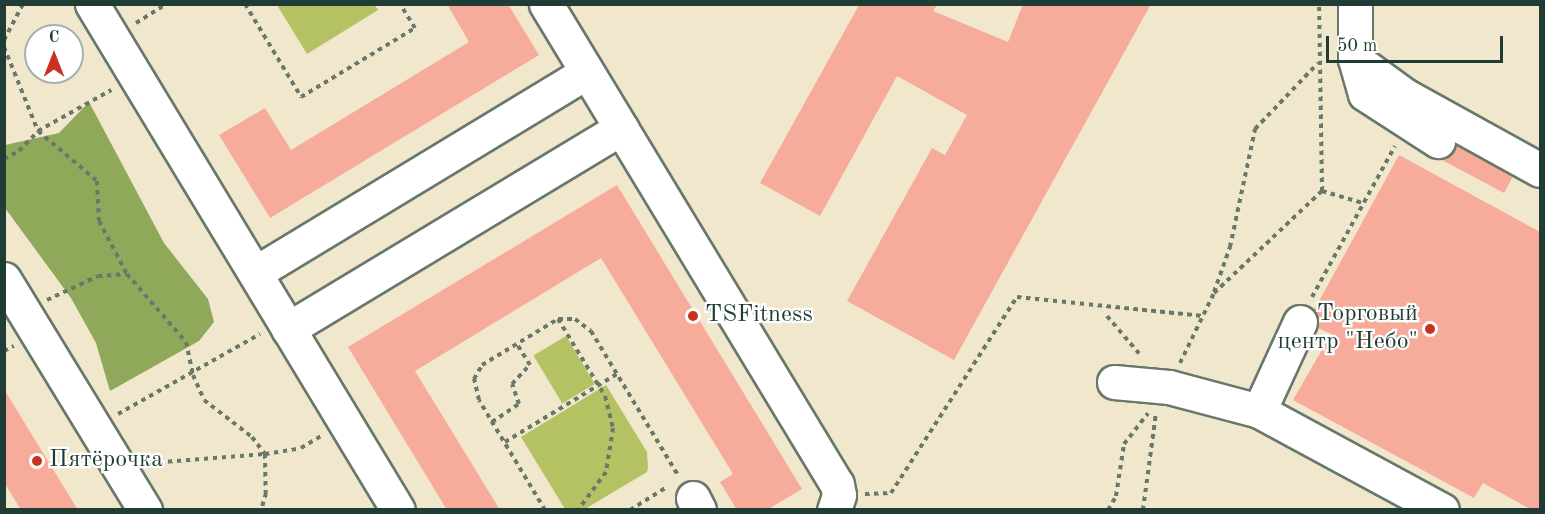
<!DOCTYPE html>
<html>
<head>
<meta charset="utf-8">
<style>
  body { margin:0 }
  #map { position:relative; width:1545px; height:514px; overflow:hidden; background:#f1e7cd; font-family:"Old Standard TT",serif }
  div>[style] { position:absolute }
  .green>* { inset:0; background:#b5c263; transform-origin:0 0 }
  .forest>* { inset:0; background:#90a859 }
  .building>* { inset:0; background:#f7ac9b; transform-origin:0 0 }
  .path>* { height:4px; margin-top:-2px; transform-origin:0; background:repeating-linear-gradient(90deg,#68786a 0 4.5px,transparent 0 9px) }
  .roads { filter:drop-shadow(2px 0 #68786a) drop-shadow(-2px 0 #68786a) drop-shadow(0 2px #68786a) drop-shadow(0 -2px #68786a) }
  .minor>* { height:33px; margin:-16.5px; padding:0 16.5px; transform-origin:16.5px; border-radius:16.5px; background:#fff }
  .dots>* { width:16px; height:16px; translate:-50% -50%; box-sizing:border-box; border:3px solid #fff; border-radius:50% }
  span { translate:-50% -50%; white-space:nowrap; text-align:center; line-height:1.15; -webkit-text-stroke:4.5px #fff; paint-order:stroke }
  .poi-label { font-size:24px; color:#1f3d34 }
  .right { translate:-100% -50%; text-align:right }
  .left { translate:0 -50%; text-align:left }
  .frame { position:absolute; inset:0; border:6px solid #1f3d34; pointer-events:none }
  .north { position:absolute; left:24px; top:24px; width:60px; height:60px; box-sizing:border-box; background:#fff; border:2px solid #a5b1ae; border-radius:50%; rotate:0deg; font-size:16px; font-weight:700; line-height:24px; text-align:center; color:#1f3d34 }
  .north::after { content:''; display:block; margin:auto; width:21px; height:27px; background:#c8321e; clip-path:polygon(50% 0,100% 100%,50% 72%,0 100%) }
  .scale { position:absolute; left:1326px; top:36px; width:177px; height:27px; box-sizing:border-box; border:3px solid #1f3d34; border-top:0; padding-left:8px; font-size:18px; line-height:21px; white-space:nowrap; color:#1f3d34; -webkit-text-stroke:4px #fff; paint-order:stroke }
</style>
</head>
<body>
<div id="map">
  <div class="green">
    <div style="clip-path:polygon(277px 5px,375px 5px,378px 10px,307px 54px)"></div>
    <div style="left:566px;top:336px;width:56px;height:38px;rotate:59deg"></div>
    <div style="clip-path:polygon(606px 385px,647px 452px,648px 467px,647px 472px,585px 509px,565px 509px,521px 437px)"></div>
  </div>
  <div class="forest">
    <div style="clip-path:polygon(89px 102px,164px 243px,208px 299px,214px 322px,199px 341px,110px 391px,96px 343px,71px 298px,5px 208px,5px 145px,59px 133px)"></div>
  </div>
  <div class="building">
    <div style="clip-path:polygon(447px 4px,508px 4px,539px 55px,270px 218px,219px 135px,265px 108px,291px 150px,469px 42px)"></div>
    <div style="clip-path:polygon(1023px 4px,1151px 4px,954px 360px,847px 301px,932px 148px,945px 155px,967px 115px,897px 76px,820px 216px,760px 183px,859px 5px,937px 5px,933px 11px,1008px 42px)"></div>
    <div style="left:1443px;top:131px;width:83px;height:26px;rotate:28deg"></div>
    <div style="clip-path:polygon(1399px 155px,1540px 232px,1540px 510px,1532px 510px,1483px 483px,1474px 498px,1293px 400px,1331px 334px,1307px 323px)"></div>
    <div style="clip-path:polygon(617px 185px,802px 489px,767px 510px,737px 510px,720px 482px,733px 474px,601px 258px,415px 371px,500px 510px,447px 510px,348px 347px)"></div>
    <div style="clip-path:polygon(4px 389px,32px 435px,78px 510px,21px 510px,4px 482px)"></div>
  </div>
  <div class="path">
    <div style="left:245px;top:4px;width:109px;rotate:58.9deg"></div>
    <div style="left:301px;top:97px;width:133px;rotate:-31.2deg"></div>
    <div style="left:415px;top:28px;width:28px;rotate:-122deg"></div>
    <div style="left:136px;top:23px;width:36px;rotate:-32deg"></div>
    <div style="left:4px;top:40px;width:41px;rotate:-62.2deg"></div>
    <div style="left:4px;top:47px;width:91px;rotate:68deg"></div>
    <div style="left:38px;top:131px;width:77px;rotate:40.3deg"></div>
    <div style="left:97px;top:181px;width:40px;rotate:87.1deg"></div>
    <div style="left:99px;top:221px;width:60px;rotate:62.2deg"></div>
    <div style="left:127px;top:274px;width:90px;rotate:49.1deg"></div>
    <div style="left:186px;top:342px;width:34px;rotate:78deg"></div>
    <div style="left:193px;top:375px;width:27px;rotate:66deg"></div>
    <div style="left:204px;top:400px;width:61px;rotate:37.6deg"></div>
    <div style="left:252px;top:437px;width:21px;rotate:53deg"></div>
    <div style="left:265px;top:454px;width:39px;rotate:89deg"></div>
    <div style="left:266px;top:493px;width:18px;rotate:106deg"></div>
    <div style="left:4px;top:159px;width:17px;rotate:-28deg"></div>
    <div style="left:19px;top:151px;width:28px;rotate:-46deg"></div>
    <div style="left:38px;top:131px;width:84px;rotate:-29.3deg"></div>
    <div style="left:1322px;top:191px;width:43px;rotate:16.3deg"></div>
    <div style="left:1214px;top:292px;width:48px;rotate:-70.4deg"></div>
    <div style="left:1230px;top:247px;width:121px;rotate:-78deg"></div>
    <div style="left:1255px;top:129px;width:91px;rotate:-46.3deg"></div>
    <div style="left:1312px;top:297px;width:172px;rotate:-61.2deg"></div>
    <div style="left:47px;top:300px;width:56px;rotate:-25.2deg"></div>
    <div style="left:98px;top:276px;width:29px;rotate:-4deg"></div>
    <div style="left:1107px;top:316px;width:54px;rotate:49.5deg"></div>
    <div style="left:558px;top:319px;width:90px;rotate:58.6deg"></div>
    <div style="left:605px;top:396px;width:33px;rotate:76deg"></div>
    <div style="left:613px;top:428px;width:45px;rotate:99deg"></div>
    <div style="left:606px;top:472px;width:47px;rotate:126.4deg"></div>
    <div style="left:4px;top:351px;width:11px;rotate:-27deg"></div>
    <div style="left:1180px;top:363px;width:78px;rotate:-64.1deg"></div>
    <div style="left:1214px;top:293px;width:149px;rotate:-43.4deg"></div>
    <div style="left:1322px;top:191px;width:187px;rotate:-90.9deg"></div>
    <div style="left:118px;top:414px;width:163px;rotate:-29.4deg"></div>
    <div style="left:492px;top:422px;width:32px;rotate:-34deg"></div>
    <div style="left:519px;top:404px;width:21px;rotate:-109deg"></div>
    <div style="left:512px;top:384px;width:26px;rotate:-47deg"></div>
    <div style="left:530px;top:365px;width:25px;rotate:-122deg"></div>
    <div style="left:505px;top:442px;width:131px;rotate:-31.3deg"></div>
    <div style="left:150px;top:463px;width:115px;rotate:-4.5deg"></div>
    <div style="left:265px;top:454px;width:36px;rotate:-9deg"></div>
    <div style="left:301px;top:448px;width:23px;rotate:-31deg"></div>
    <div style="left:865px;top:494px;width:26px;rotate:-2deg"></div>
    <div style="left:891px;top:493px;width:233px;rotate:-57.3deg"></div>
    <div style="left:1017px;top:297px;width:187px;rotate:5.8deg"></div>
    <div style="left:545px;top:510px;width:128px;rotate:-121deg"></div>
    <div style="left:479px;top:400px;width:22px;rotate:-103deg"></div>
    <div style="left:474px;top:379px;width:16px;rotate:-60deg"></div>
    <div style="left:482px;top:365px;width:89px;rotate:-31.2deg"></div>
    <div style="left:558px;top:319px;width:17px"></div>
    <div style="left:575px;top:319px;width:20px;rotate:37deg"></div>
    <div style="left:591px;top:331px;width:168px;rotate:58.9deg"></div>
    <div style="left:630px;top:510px;width:44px;rotate:-31.9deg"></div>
    <div style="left:1108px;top:510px;width:16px;rotate:-60deg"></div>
    <div style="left:1116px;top:496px;width:53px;rotate:-81.3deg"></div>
    <div style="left:1124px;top:444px;width:39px;rotate:-52deg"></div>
    <div style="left:1143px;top:510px;width:98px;rotate:-82.4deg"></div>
  </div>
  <div class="roads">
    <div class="minor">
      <div style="left:92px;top:4px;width:591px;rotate:58.84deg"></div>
      <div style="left:546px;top:4px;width:145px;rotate:58.8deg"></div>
      <div style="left:1355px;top:4px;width:55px;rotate:90deg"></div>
      <div style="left:1355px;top:59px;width:36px;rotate:74deg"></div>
      <div style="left:1365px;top:94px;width:87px;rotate:32.8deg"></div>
      <div style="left:1355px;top:59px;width:63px;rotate:36deg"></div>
      <div style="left:1406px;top:96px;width:153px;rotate:28.9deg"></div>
      <div style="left:255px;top:273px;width:388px;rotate:-31.2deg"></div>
      <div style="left:4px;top:279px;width:271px;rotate:58.6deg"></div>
      <div style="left:1300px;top:322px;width:98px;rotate:114.7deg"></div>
      <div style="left:1259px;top:411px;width:208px;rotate:28.4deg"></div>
      <div style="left:288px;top:329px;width:389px;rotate:-31.1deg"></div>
      <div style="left:621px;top:128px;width:416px;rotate:58.8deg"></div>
      <div style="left:837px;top:484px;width:11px;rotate:80deg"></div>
      <div style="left:839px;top:495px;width:16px;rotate:108deg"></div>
      <div style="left:1114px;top:382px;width:55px;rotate:5.2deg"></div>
      <div style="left:1169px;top:387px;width:93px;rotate:14.9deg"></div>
      <div style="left:693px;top:498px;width:13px;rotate:63deg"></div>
    </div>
  </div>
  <div class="dots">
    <div style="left:693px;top:316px;background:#c8321e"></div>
    <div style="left:1430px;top:329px;background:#c8321e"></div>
    <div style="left:37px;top:461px;background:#c8321e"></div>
  </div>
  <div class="poi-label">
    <span class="right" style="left:1418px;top:329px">Торговый<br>центр "Небо"</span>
    <span class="left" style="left:705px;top:316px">TSFitness</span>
    <span class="left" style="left:49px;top:461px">Пятёрочка</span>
  </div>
  <div class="frame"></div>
  <div class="north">С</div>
  <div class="scale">50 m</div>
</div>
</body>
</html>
